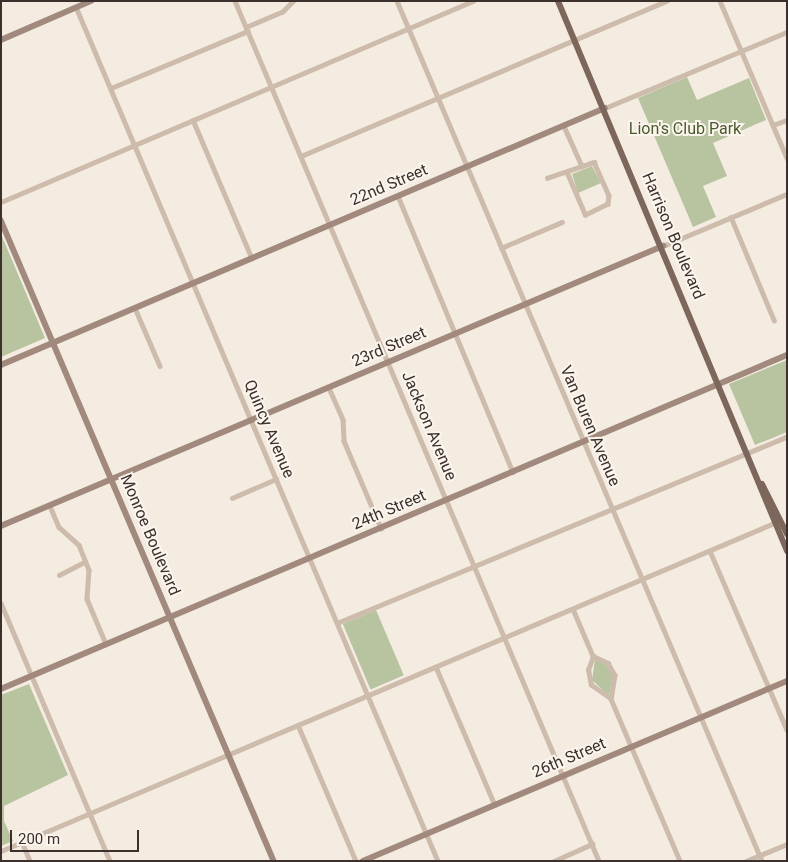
<!DOCTYPE html>
<html>
<head>
<meta charset="utf-8">
<style>
  body { margin:0 }
  #map { position:relative; width:788px; height:862px; overflow:hidden; background:#f4ebe1; font-family:Roboto,sans-serif }
  div>[style] { position:absolute }
  .green>* { inset:0; background:#b8c4a0; transform-origin:0 0 }
  .street>* { height:4.5px; margin:-2.25px; padding:0 2.25px; transform-origin:2.25px; border-radius:2.25px; background:#cdbbac }
  .secondary>* { height:5.5px; margin:-2.75px; padding:0 2.75px; transform-origin:2.75px; border-radius:2.75px; background:#a18a7d }
  .primary>* { height:6px; margin:-3px; padding:0 3px; transform-origin:3px; border-radius:3px; background:#7d675c }
  span { translate:-50% -50%; white-space:nowrap; text-align:center; line-height:1.15; -webkit-text-stroke:4px #fbf5ee; paint-order:stroke }
  .park-label { font-size:16px; color:#4a5a2e }
  .street-label { font-size:16px; color:#3b302b }
  .frame { position:absolute; inset:0; border:2px solid #3b302b; pointer-events:none }
  .scale { position:absolute; left:10px; top:830px; width:129px; height:22px; box-sizing:border-box; border:2px solid #3b302b; border-top:0; padding-left:6px; font-size:15px; line-height:18px; white-space:nowrap; color:#3b302b; -webkit-text-stroke:4px #fbf5ee; paint-order:stroke }
</style>
</head>
<body>
<div id="map">
  <div class="green">
    <div style="clip-path:polygon(687px 77px,697px 100px,749px 78px,766px 120px,713px 143px,727px 176px,703px 186px,716px 217px,693px 227px,638px 98px)"></div>
    <div style="clip-path:polygon(592px 166px,601px 183px,578px 193px,572px 174px)"></div>
    <div style="clip-path:polygon(1px 234px,45px 338px,1px 357px)"></div>
    <div style="clip-path:polygon(787px 360px,787px 432px,755px 445px,729px 384px)"></div>
    <div style="left:376px;top:610px;width:71px;height:36px;rotate:67deg"></div>
    <div style="clip-path:polygon(595px 659px,606px 665px,613px 675px,609px 696px,592px 680px)"></div>
    <div style="clip-path:polygon(29px 684px,68px 775px,4px 806px,4px 821px,13px 841px,1px 846px,1px 695px)"></div>
  </div>
  <div class="street">
    <div style="left:235px;top:1px;width:934px;rotate:67.06deg"></div>
    <div style="left:397px;top:1px;width:934px;rotate:67deg"></div>
    <div style="left:720px;top:1px;width:171px;rotate:66.9deg"></div>
    <div style="left:76px;top:7px;width:928px;rotate:67.03deg"></div>
    <div style="left:246px;top:27px;width:39px;rotate:-23deg"></div>
    <div style="left:282px;top:12px;width:16px;rotate:-45deg"></div>
    <div style="left:111px;top:88px;width:148px;rotate:-22.6deg"></div>
    <div style="left:605px;top:108px;width:197px;rotate:-22.7deg"></div>
    <div style="left:193px;top:120px;width:150px;rotate:66.9deg"></div>
    <div style="left:773px;top:125px;width:15px;rotate:-20deg"></div>
    <div style="left:564px;top:126px;width:44px;rotate:65.8deg"></div>
    <div style="left:301px;top:156px;width:397px;rotate:-23deg"></div>
    <div style="left:547px;top:178px;width:50px;rotate:-18.8deg"></div>
    <div style="left:594px;top:162px;width:36px;rotate:66deg"></div>
    <div style="left:609px;top:195px;width:9px;rotate:96deg"></div>
    <div style="left:608px;top:204px;width:25px;rotate:154deg"></div>
    <div style="left:585px;top:215px;width:46px;rotate:-113.2deg"></div>
    <div style="left:398px;top:196px;width:299px;rotate:67.4deg"></div>
    <div style="left:1px;top:202px;width:513px;rotate:-23.07deg"></div>
    <div style="left:731px;top:217px;width:112px;rotate:67.3deg"></div>
    <div style="left:663px;top:246px;width:134px;rotate:-22.8deg"></div>
    <div style="left:501px;top:248px;width:66px;rotate:-23.1deg"></div>
    <div style="left:135px;top:308px;width:63px;rotate:66.7deg"></div>
    <div style="left:329px;top:388px;width:35px;rotate:66deg"></div>
    <div style="left:343px;top:420px;width:21px;rotate:87deg"></div>
    <div style="left:344px;top:441px;width:95px;rotate:67deg"></div>
    <div style="left:232px;top:498px;width:48px;rotate:-23.4deg"></div>
    <div style="left:50px;top:506px;width:23px;rotate:67deg"></div>
    <div style="left:59px;top:527px;width:27px;rotate:42deg"></div>
    <div style="left:79px;top:545px;width:27px;rotate:68deg"></div>
    <div style="left:89px;top:570px;width:29px;rotate:94deg"></div>
    <div style="left:87px;top:599px;width:49px;rotate:67.1deg"></div>
    <div style="left:710px;top:551px;width:195px;rotate:66.7deg"></div>
    <div style="left:59px;top:575px;width:29px;rotate:-27deg"></div>
    <div style="left:1px;top:603px;width:280px;rotate:67.1deg"></div>
    <div style="left:573px;top:609px;width:51px;rotate:66.9deg"></div>
    <div style="left:337px;top:623px;width:487px;rotate:-22.5deg"></div>
    <div style="left:593px;top:656px;width:17px;rotate:25deg"></div>
    <div style="left:608px;top:663px;width:14px;rotate:60deg"></div>
    <div style="left:615px;top:675px;width:24px;rotate:99deg"></div>
    <div style="left:611px;top:699px;width:24px;rotate:-145deg"></div>
    <div style="left:591px;top:685px;width:15px;rotate:-101deg"></div>
    <div style="left:588px;top:670px;width:15px;rotate:-70deg"></div>
    <div style="left:436px;top:667px;width:150px;rotate:66.9deg"></div>
    <div style="left:611px;top:699px;width:176px;rotate:66.9deg"></div>
    <div style="left:298px;top:725px;width:148px;rotate:66.9deg"></div>
    <div style="left:22px;top:842px;width:21px;rotate:67deg"></div>
    <div style="left:1px;top:851px;width:840px;rotate:-22.99deg"></div>
    <div style="left:554px;top:861px;width:42px;rotate:-24.1deg"></div>
    <div style="left:746px;top:861px;width:44px;rotate:-22.5deg"></div>
  </div>
  <div class="secondary">
    <div style="left:1px;top:40px;width:98px;rotate:-23.4deg"></div>
    <div style="left:1px;top:220px;width:697px;rotate:66.93deg"></div>
    <div style="left:1px;top:365px;width:656px;rotate:-23.05deg"></div>
    <div style="left:1px;top:526px;width:719px;rotate:-22.93deg"></div>
    <div style="left:1px;top:689px;width:854px;rotate:-23.02deg"></div>
    <div style="left:363px;top:861px;width:461px;rotate:-23deg"></div>
  </div>
  <div class="primary">
    <div style="left:558px;top:1px;width:596px;rotate:67.39deg"></div>
    <div style="left:762px;top:484px;width:56px;rotate:63.4deg"></div>
  </div>
  <div class="park-label">
    <span style="left:685px;top:129px">Lion's Club Park</span>
  </div>
  <div class="street-label">
    <span style="left:389px;top:185px;rotate:-23deg">22nd Street</span>
    <span style="left:673px;top:236px;rotate:67deg">Harrison Boulevard</span>
    <span style="left:389px;top:347px;rotate:-23deg">23rd Street</span>
    <span style="left:429px;top:426px;rotate:67deg">Jackson Avenue</span>
    <span style="left:590px;top:426px;rotate:67deg">Van Buren Avenue</span>
    <span style="left:269px;top:429px;rotate:67deg">Quincy Avenue</span>
    <span style="left:389px;top:510px;rotate:-23deg">24th Street</span>
    <span style="left:150px;top:535px;rotate:67deg">Monroe Boulevard</span>
    <span style="left:569px;top:758px;rotate:-23deg">26th Street</span>
  </div>
  <div class="frame"></div>
  <div class="scale">200 m</div>
</div>
</body>
</html>
